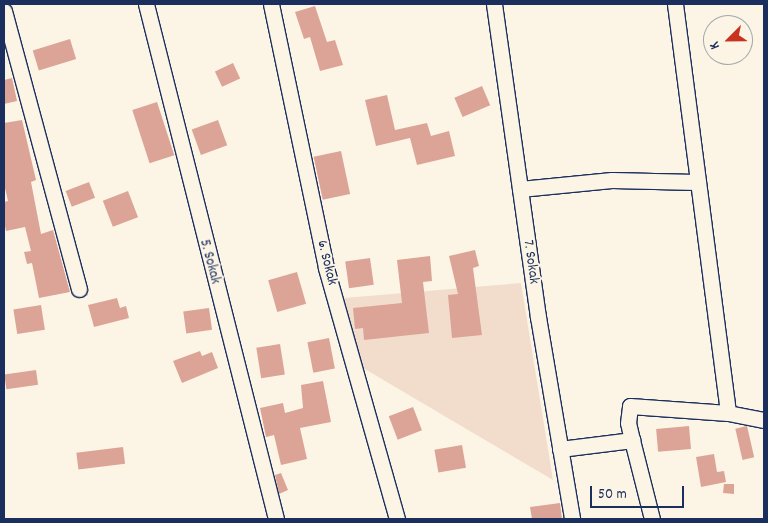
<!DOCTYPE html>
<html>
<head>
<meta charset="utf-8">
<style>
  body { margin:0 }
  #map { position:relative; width:768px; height:523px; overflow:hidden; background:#fcf5e5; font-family:Dekko,sans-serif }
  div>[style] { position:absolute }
  .built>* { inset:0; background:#f2ddcd }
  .building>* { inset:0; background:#dca496; transform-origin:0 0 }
  .roads { filter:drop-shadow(1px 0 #1b2f5e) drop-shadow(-1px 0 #1b2f5e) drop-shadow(0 1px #1b2f5e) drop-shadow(0 -1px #1b2f5e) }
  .minor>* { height:15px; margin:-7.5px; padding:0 7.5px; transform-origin:7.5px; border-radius:7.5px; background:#fcf5e5 }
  span { translate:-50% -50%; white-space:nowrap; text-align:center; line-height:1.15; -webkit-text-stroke:4px #fcf5e5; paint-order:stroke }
  .street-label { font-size:15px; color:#1b2f5e }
  .frame { position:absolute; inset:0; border:5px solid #1b2f5e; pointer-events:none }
  .north { position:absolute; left:703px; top:15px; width:50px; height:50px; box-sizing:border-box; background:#fcf5e5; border:1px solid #a2a6af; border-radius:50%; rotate:247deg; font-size:14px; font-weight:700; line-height:20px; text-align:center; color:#1b2f5e }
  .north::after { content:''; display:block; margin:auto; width:18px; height:22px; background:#c8321e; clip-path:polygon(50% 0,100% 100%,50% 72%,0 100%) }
  .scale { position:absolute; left:590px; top:486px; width:94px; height:22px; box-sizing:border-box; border:2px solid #1b2f5e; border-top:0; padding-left:6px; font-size:15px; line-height:18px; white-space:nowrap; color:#1b2f5e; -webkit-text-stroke:4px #fcf5e5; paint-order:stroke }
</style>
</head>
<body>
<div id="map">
  <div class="built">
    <div style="clip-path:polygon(521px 283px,553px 480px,363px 368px,344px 298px)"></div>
  </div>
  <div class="building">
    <div style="clip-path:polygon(315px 6px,327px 42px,335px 40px,343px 65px,320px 71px,310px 37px,304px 39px,295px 12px)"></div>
    <div style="left:70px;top:39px;width:21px;height:39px;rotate:73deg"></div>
    <div style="left:233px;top:63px;width:17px;height:20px;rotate:65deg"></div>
    <div style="clip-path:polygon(12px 78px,17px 101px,4px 104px,4px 80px)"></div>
    <div style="left:482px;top:86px;width:21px;height:30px;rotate:67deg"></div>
    <div style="clip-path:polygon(387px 95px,395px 130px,427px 123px,431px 136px,449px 131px,455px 156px,417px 165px,410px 138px,376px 146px,365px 100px)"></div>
    <div style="left:157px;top:102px;width:56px;height:26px;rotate:72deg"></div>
    <div style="clip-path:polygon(22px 120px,36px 180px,31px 182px,41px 234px,53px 230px,70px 292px,39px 298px,32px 263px,27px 264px,24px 252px,31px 251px,25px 227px,6px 231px,4px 221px,4px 202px,8px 201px,4px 184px,4px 123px)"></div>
    <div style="left:218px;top:120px;width:27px;height:28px;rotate:70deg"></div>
    <div style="left:341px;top:151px;width:44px;height:28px;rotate:78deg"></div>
    <div style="left:89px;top:182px;width:17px;height:25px;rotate:69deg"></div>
    <div style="left:128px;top:191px;width:28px;height:27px;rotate:69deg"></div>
    <div style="clip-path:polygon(475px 250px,479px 266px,473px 268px,482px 335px,452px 338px,448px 295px,458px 294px,449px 256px)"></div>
    <div style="clip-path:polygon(430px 256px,432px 281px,423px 282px,429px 333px,364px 340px,363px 328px,355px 329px,353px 308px,402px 303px,397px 260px)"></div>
    <div style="left:370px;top:258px;width:27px;height:25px;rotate:82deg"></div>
    <div style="left:297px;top:272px;width:33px;height:30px;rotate:74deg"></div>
    <div style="clip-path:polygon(117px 298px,120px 308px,126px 306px,129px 318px,94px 327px,88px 305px)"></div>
    <div style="left:41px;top:305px;width:25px;height:28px;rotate:81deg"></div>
    <div style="left:209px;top:308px;width:22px;height:26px;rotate:82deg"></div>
    <div style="left:329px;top:338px;width:31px;height:22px;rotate:79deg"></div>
    <div style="left:280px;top:344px;width:31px;height:24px;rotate:81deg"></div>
    <div style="clip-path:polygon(200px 351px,202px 356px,212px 352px,218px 368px,182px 383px,173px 361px)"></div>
    <div style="left:36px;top:370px;width:15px;height:32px;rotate:82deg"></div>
    <div style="clip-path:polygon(323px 381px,331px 422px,300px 428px,307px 459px,281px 465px,274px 435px,266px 437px,260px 408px,283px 403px,285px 413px,303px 408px,301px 385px)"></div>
    <div style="left:413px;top:407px;width:25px;height:26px;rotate:69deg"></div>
    <div style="left:689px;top:426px;width:23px;height:33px;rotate:85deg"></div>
    <div style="left:747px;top:426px;width:32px;height:12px;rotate:77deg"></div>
    <div style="left:462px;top:445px;width:23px;height:28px;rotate:80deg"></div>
    <div style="left:123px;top:447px;width:17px;height:47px;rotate:83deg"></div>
    <div style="clip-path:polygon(714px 454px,717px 472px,724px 471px,726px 482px,701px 487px,696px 457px)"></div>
    <div style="clip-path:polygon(281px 473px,288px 490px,279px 494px,275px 475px)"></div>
    <div style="clip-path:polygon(724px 484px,734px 484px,734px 494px,723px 493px)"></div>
    <div style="clip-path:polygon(560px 503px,562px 519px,532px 519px,530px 507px)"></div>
  </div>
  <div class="roads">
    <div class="minor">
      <div style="left:146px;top:4px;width:531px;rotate:75.83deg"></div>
      <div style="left:271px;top:4px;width:270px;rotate:78.2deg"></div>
      <div style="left:326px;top:268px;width:261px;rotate:74.2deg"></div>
      <div style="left:494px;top:4px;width:316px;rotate:82deg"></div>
      <div style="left:538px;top:317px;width:205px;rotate:80.4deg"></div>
      <div style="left:675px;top:4px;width:412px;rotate:82.6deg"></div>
      <div style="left:4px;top:11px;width:288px;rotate:74.9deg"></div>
      <div style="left:520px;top:189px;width:92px;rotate:-5.6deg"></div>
      <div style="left:612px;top:180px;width:84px;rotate:1.4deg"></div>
      <div style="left:632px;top:440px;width:81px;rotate:75.8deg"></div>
      <div style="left:560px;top:449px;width:73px;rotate:-7.1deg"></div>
      <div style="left:632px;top:440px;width:17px;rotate:-103deg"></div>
      <div style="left:628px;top:423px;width:17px;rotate:-83deg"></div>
      <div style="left:630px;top:406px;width:98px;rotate:4.1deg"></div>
      <div style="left:728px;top:413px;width:37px;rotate:11deg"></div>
    </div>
  </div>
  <div class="street-label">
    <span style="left:209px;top:262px;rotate:75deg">5. Sokak</span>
    <span style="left:530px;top:262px;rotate:82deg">7. Sokak</span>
    <span style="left:326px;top:263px;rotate:76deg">6. Sokak</span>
  </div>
  <div class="frame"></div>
  <div class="north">K</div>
  <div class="scale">50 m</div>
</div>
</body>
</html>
